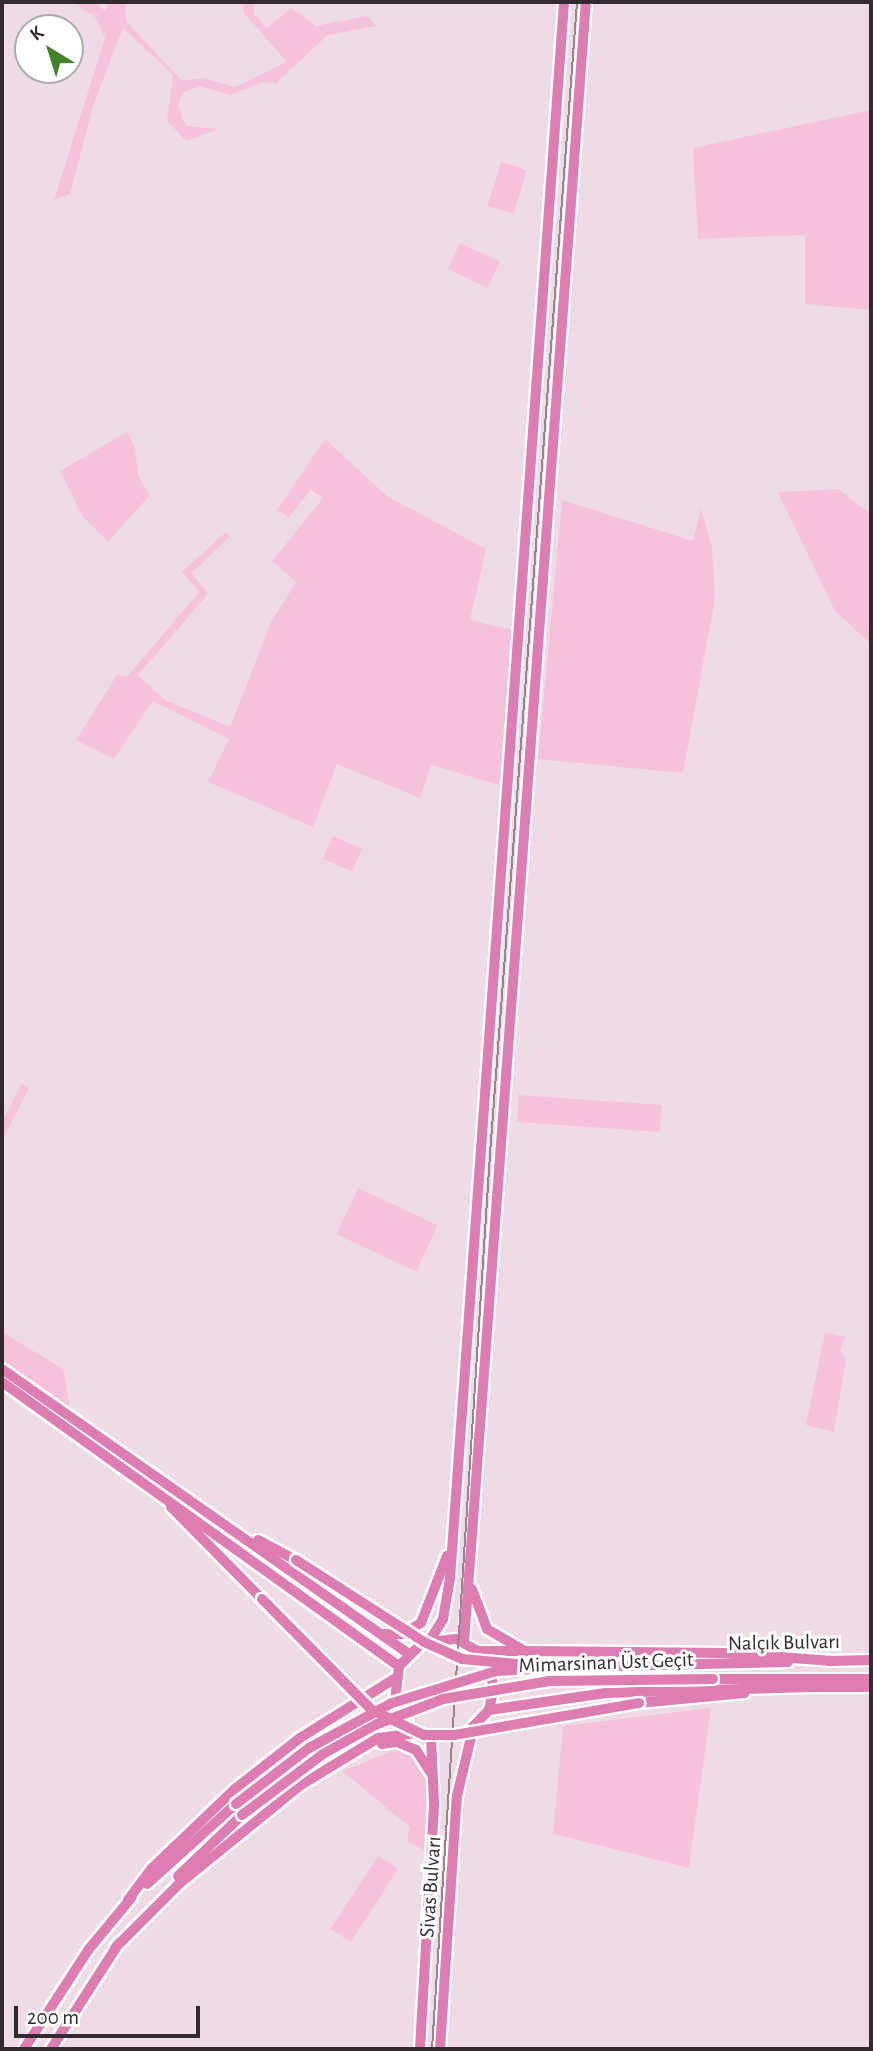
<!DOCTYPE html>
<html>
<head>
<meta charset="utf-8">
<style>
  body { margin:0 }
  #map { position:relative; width:873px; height:2051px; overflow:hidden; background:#efdbe5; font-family:"Alegreya Sans",sans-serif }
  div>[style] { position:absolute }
  .green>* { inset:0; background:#f6c2db; transform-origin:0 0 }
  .roads { filter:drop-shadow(2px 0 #fff) drop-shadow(-2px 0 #fff) drop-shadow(0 2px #fff) drop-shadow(0 -2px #fff) }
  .highway>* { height:10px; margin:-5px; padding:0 5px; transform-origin:5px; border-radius:5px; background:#de7db1 }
  .tram>* { height:2px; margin:-1px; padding:0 1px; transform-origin:1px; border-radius:1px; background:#95868e }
  .bridges { filter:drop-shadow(2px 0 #fff) drop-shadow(-2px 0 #fff) drop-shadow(0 2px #fff) drop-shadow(0 -2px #fff) }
  .highway-bridge>* { height:10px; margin:-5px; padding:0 5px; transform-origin:5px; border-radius:5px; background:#de7db1 }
  span { translate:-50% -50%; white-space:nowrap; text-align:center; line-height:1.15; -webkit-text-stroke:6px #fff; paint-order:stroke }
  .street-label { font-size:21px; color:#322a2e }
  .frame { position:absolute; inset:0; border:4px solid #322a2e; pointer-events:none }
  .north { position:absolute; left:14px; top:14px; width:70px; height:70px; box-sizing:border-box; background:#fff; border:2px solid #adaaab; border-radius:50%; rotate:322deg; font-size:19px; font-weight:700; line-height:28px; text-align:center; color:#322a2e }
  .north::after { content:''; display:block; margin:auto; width:24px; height:32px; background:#418326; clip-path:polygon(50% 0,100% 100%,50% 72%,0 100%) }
  .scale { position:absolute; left:14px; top:2006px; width:186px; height:32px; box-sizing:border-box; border:4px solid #322a2e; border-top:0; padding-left:9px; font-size:21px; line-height:24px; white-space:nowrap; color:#322a2e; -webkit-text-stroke:5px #fff; paint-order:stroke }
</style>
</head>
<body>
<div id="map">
  <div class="green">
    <div style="clip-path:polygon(74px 2px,95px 2px,105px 11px,109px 2px,125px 2px,126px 21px,182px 81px,203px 78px,235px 87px,287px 62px,244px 13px,243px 2px,254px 2px,254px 14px,267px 28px,291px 8px,316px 26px,367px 16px,376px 26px,328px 35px,276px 83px,264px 82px,230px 95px,201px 86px,183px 92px,178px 105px,186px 126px,219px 129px,186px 141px,167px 121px,173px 75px,123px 28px,94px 103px,70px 194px,54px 200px,105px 38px,96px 18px)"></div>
    <div style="clip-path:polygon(871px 110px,871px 310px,805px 304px,805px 235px,698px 239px,693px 148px)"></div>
    <div style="left:501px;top:162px;width:27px;height:46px;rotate:17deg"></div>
    <div style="left:460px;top:243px;width:44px;height:29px;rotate:25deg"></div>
    <div style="clip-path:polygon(127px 432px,135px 447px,138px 476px,150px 495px,108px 542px,82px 516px,60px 471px)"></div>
    <div style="clip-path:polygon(325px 439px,387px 496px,486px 549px,470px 620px,513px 630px,499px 785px,431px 765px,420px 798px,337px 764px,313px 827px,208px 782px,229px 739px,153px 701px,114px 759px,76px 740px,117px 675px,127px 677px,199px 592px,182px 572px,226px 532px,229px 537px,192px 573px,208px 594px,138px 675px,165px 700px,230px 727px,271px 622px,296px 582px,272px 561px,323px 498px,311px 490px,289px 517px,277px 510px)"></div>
    <div style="clip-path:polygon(838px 489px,871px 514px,871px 644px,835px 611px,778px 492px)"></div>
    <div style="clip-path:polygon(562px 500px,693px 541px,701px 508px,712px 548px,715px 599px,683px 773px,538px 759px)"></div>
    <div style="left:333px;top:836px;width:32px;height:25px;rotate:24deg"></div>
    <div style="clip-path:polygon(22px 1084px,29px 1088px,2px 1140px,2px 1122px)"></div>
    <div style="left:519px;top:1095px;width:143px;height:27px;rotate:4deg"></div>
    <div style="left:358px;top:1188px;width:88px;height:51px;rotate:25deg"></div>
    <div style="clip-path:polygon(2px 1332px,63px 1369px,70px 1407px,2px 1361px)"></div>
    <div style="clip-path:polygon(825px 1333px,846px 1337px,840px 1350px,846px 1358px,834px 1432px,806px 1425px)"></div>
    <div style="clip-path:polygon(711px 1708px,689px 1868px,553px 1834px,563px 1726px)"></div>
    <div style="clip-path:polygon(397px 1749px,417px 1758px,427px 1775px,424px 1850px,407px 1841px,410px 1827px,342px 1771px)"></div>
    <div style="left:378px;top:1856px;width:24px;height:87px;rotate:33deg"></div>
  </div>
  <div class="roads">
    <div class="highway">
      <div style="left:2px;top:1369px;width:495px;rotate:35deg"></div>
      <div style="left:2px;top:1382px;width:488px;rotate:35.6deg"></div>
      <div style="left:171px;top:1507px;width:129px;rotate:45.3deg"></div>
      <div style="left:258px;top:1540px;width:43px;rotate:27.8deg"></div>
      <div style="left:472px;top:1589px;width:43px;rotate:69.4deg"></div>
      <div style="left:487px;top:1629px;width:44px;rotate:30.1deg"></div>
      <div style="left:525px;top:1651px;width:200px;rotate:0.6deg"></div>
      <div style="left:725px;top:1653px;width:108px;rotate:4.2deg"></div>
      <div style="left:383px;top:1634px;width:19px"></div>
      <div style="left:402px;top:1634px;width:22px;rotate:-30deg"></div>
      <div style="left:421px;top:1623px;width:72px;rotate:-68.8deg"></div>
      <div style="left:430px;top:1640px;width:25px;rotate:-58deg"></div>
      <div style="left:443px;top:1619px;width:42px;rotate:-80.3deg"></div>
      <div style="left:450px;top:1578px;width:1580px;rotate:-85.86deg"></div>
      <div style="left:464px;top:1642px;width:1645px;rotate:-85.75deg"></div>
      <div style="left:478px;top:1651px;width:41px"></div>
      <div style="left:829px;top:1661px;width:42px;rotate:-1.4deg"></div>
      <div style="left:572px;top:1667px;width:216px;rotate:-1.3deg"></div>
      <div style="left:713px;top:1679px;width:158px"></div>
      <div style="left:806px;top:1687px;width:65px"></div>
      <div style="left:639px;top:1703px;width:106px;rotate:-5.4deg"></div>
      <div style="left:489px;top:1710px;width:118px;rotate:-8.3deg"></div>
      <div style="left:606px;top:1693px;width:206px;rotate:-1.7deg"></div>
      <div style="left:407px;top:1722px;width:25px;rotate:-119deg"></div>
      <div style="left:395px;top:1700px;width:34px;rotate:-83deg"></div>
      <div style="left:399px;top:1666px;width:33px;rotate:-45deg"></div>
      <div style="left:422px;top:1643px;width:34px;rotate:-7deg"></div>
      <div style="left:456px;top:1639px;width:25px;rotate:29deg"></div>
      <div style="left:478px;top:1651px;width:38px;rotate:65deg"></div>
      <div style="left:494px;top:1685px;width:25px;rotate:101deg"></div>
      <div style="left:489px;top:1710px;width:32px;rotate:134deg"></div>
      <div style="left:382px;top:1744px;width:15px;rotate:-8deg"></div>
      <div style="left:397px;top:1742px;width:21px;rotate:23deg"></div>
      <div style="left:416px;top:1750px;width:27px;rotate:57deg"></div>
      <div style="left:178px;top:1876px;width:88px;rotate:-43.6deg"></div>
      <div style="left:147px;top:1884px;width:120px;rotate:-42deg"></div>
      <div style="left:128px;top:1900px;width:40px;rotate:-53deg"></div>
      <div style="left:152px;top:1868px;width:115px;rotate:-43.6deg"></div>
      <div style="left:235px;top:1789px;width:83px;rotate:-38.1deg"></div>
      <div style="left:300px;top:1738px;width:111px;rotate:-32.1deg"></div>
      <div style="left:115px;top:1948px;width:91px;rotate:-45deg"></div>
      <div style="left:179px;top:1884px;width:157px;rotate:-39.1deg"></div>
      <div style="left:301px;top:1785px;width:90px;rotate:-31.4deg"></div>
      <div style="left:378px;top:1738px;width:40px;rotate:-7.1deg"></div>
      <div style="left:24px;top:2049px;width:119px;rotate:-57deg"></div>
      <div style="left:89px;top:1949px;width:67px;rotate:-50.4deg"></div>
      <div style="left:51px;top:2049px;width:126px;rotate:-57.3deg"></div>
      <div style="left:420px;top:2049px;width:246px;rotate:-86.7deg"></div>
      <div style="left:434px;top:1803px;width:66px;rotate:-92.6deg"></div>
      <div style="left:440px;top:2049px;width:254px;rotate:-86.2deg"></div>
      <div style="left:457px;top:1796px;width:69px;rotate:-76.6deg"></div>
    </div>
  </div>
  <div class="tram">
    <div style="left:432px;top:2049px;width:897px;rotate:-86.29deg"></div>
    <div style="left:490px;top:1154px;width:1155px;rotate:-85.68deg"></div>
  </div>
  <div class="bridges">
    <div class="highway-bridge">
      <div style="left:296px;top:1560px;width:152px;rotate:32.6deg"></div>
      <div style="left:424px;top:1642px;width:42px;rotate:24.1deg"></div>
      <div style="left:462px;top:1659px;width:55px;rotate:5.2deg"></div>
      <div style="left:262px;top:1599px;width:156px;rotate:45.3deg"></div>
      <div style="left:372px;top:1710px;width:58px;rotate:25.7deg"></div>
      <div style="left:424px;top:1735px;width:30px"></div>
      <div style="left:454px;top:1735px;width:188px;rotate:-9.8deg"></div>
      <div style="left:236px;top:1804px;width:92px;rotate:-37.5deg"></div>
      <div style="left:309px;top:1748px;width:94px;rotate:-28.5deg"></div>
      <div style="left:392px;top:1703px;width:109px;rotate:-17.1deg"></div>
      <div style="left:496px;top:1671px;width:76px;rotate:-3deg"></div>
      <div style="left:242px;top:1815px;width:101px;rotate:-37deg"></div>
      <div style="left:323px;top:1754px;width:60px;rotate:-29.1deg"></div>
      <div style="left:375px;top:1725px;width:73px;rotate:-20.9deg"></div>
      <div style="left:443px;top:1699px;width:108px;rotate:-9.6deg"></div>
      <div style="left:549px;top:1681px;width:164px;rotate:-0.7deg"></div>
    </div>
  </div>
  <div class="street-label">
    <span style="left:784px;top:1643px;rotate:-1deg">Nalçık Bulvarı</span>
    <span style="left:606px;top:1663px;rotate:-2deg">Mimarsinan Üst Geçit</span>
    <span style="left:431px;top:1887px;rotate:-86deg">Sivas Bulvarı</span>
  </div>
  <div class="frame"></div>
  <div class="north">K</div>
  <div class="scale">200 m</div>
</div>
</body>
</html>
